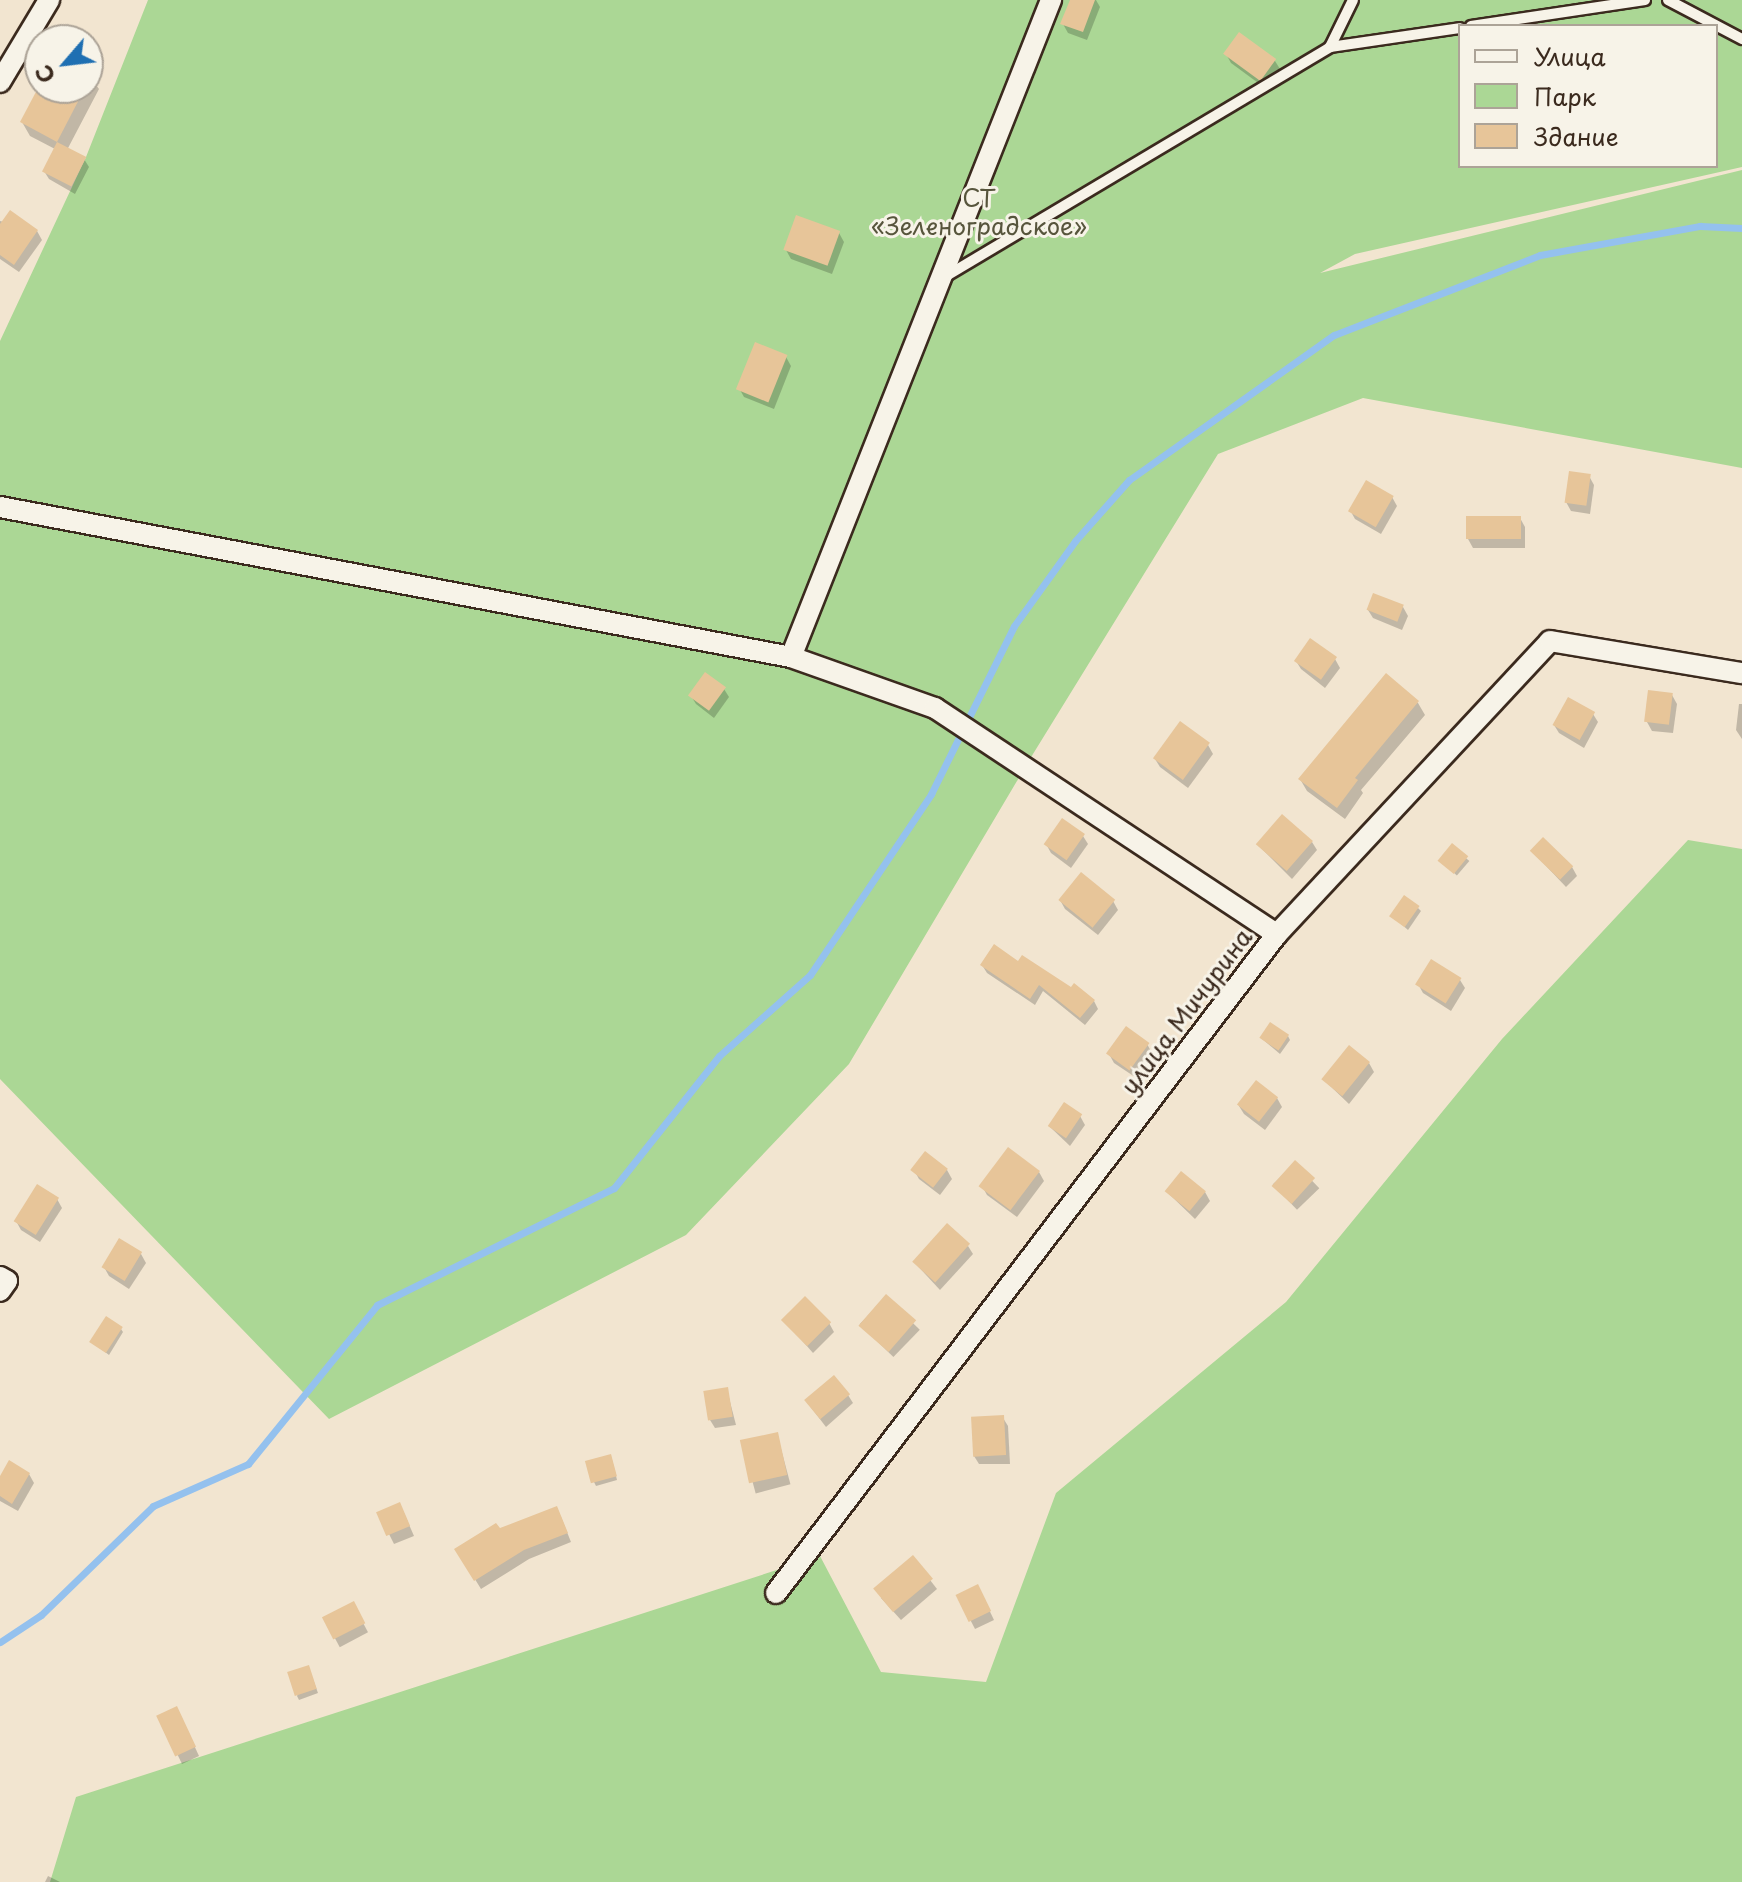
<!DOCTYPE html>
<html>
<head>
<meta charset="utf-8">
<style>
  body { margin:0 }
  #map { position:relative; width:1742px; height:1882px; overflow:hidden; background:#f2e5d0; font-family:"Playpen Sans",sans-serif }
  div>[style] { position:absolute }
  .green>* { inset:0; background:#abd795 }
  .shadow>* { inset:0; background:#0003; transform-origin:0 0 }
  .stream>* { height:7px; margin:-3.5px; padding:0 3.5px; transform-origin:3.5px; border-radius:3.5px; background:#94c1ee }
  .building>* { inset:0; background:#e7c599; transform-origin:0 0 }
  .roads { filter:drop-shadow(2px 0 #3b2a1e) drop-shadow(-2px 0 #3b2a1e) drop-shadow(0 2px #3b2a1e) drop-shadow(0 -2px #3b2a1e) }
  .service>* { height:10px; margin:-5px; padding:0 5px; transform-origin:5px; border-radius:5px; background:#f7f3e8 }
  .minor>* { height:20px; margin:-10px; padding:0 10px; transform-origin:10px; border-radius:10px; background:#f7f3e8 }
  span { translate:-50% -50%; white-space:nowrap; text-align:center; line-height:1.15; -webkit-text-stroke:6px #f7f3e8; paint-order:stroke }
  .park-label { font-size:24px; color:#57553c }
  .street-label { font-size:24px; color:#3b2a1e }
  .legend { position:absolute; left:1458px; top:24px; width:260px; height:144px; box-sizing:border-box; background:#f7f3e8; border:2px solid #aca397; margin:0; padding:10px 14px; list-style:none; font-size:24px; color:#3b2a1e }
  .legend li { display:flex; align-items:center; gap:16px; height:40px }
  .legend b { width:40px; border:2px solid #aca397 }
  .north { position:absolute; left:24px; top:24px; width:80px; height:80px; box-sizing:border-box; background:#f7f3e8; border:2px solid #aca397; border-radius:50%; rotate:242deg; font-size:22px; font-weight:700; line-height:32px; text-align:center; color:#3b2a1e }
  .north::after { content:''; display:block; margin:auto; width:28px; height:36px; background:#1f6fb2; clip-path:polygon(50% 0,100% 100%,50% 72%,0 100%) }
</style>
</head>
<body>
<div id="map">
  <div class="green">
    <div style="clip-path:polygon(evenodd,148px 0,1742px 0,1742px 167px,1355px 254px,1320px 273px,1742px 170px,1742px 468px,1363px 398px,1218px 454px,1033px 754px,849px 1064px,686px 1235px,329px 1419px,0 1079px,0 341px,86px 157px,148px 0,1460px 26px,1716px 26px,1716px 166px,1460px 166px,1460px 26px)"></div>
    <div style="clip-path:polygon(1688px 840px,1742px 849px,1742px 1882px,50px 1882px,76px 1797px,820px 1556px,881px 1672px,986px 1682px,1056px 1493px,1286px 1302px,1502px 1039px)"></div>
  </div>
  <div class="shadow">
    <div style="clip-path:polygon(1072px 0,1096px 0,1100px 7px,1087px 40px,1068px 33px,1063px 24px)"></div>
    <div style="clip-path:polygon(1239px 35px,1275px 61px,1280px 69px,1265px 88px,1231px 63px,1226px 54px)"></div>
    <div style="clip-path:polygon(88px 74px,99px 89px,67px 150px,84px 159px,89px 167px,75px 194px,49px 179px,44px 171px,55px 149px,30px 136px,22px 122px,40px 88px,88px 88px)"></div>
    <div style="clip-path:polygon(0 221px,37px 231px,42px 240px,19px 272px,0 259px)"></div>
    <div style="clip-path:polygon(839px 233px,844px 242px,832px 274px,791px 259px,786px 250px)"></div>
    <div style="clip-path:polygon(786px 357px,791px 366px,774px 409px,744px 397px,739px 388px)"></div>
    <div style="clip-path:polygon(1589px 476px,1594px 485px,1590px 514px,1571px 511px,1566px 502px)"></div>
    <div style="clip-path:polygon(1392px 497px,1397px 506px,1381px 534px,1355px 519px,1350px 510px)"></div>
    <div style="clip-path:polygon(1520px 518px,1525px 527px,1525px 548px,1473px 548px,1468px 539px)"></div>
    <div style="clip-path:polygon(1403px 607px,1408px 616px,1402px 630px,1373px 618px,1368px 610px)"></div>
    <div style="clip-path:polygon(1335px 659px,1340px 668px,1325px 688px,1301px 669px,1296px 661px)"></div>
    <div style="clip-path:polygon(1386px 676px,1418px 703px,1425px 715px,1361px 790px,1363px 793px,1345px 819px,1307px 791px,1300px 779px)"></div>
    <div style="clip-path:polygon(724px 689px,729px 697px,714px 718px,696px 704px,691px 696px)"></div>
    <div style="clip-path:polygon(1672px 695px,1677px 704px,1673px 733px,1652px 731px,1647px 722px)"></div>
    <div style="clip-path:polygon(1739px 704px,1742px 704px,1742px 739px,1736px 730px)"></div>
    <div style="clip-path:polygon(1593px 714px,1598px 722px,1584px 748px,1559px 733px,1554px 725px)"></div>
    <div style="clip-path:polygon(1208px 745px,1213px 754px,1188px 788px,1160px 767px,1155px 759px)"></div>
    <div style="clip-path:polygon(1083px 836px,1088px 844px,1071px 868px,1051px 853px,1046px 844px)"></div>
    <div style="clip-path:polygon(1312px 842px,1317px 850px,1292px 879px,1258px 845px)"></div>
    <div style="left:1452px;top:846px;width:23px;height:19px;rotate:41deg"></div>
    <div style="clip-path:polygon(1532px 851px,1572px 867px,1577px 876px,1566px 887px)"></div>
    <div style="clip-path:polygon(1060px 900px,1113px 901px,1118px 910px,1098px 935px,1065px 909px)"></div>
    <div style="clip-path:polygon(1418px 908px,1421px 911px,1408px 930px,1392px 916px)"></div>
    <div style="clip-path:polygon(1019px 964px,1094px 1001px,1098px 1009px,1085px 1025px,1043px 991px,1035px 1005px,987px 973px,982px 965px)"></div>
    <div style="clip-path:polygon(1460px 980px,1465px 988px,1451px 1011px,1423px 993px,1418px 984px)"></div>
    <div style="clip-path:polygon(1288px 1036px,1290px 1040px,1280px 1054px,1261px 1038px)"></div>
    <div style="clip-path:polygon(1147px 1044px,1152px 1053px,1135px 1077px,1114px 1063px,1109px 1054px)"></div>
    <div style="clip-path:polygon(1369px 1063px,1374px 1072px,1349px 1104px,1324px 1080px)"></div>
    <div style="clip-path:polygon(1277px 1098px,1282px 1107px,1265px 1130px,1244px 1114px,1239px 1106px)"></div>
    <div style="clip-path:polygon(1080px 1116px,1085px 1125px,1070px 1146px,1049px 1126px)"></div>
    <div style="left:1295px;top:1163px;width:35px;height:31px;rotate:46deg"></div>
    <div style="clip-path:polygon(914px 1170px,947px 1170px,952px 1179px,940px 1195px,919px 1179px)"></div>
    <div style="clip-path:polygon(1039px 1172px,1044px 1181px,1017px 1217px,987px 1195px,982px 1186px)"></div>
    <div style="clip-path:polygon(1166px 1191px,1205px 1192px,1210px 1201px,1195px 1219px)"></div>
    <div style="clip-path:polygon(57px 1199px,62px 1208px,40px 1242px,21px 1230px,16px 1221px)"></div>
    <div style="clip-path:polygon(120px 1241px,141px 1254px,146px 1263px,129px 1289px,109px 1276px,104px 1267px)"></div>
    <div style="clip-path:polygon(968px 1246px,973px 1254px,940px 1290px,914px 1262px)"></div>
    <div style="left:886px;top:1297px;width:47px;height:38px;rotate:44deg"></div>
    <div style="clip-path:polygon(784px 1320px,829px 1323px,834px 1332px,813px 1353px)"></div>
    <div style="clip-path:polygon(121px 1329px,123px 1332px,109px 1355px,92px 1342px)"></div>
    <div style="clip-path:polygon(727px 1390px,736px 1425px,715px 1428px,710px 1420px)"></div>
    <div style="clip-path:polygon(848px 1395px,853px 1403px,826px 1427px,806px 1401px)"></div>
    <div style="clip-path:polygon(1003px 1418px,1008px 1426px,1010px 1464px,979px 1464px,974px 1456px)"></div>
    <div style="left:777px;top:1434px;width:52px;height:36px;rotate:75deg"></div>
    <div style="clip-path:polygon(612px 1460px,617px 1480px,596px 1486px,594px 1482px)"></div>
    <div style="clip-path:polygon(29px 1474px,34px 1483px,18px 1511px,0 1501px,0 1480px)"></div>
    <div style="clip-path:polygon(404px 1513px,414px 1536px,394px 1544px,379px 1514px)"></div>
    <div style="clip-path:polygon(561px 1517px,571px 1542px,529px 1559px,481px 1589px,457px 1550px,499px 1531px)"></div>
    <div style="clip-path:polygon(913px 1558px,937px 1589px,901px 1620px,881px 1598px)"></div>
    <div style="clip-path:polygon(982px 1595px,994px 1620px,975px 1629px,958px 1596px)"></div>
    <div style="left:353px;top:1604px;width:32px;height:32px;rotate:62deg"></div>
    <div style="clip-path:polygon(310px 1671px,318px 1693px,299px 1700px,297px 1696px)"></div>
    <div style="clip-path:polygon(159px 1716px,181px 1717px,199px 1756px,182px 1764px)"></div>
    <div style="clip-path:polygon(48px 1876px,60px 1882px,45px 1882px)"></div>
  </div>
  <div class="stream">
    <div style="left:0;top:1642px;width:49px;rotate:-33.4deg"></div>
    <div style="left:41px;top:1615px;width:156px;rotate:-44.2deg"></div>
    <div style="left:153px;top:1506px;width:104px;rotate:-23.9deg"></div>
    <div style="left:248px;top:1464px;width:205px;rotate:-50.9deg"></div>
    <div style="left:377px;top:1305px;width:264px;rotate:-26.3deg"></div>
    <div style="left:614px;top:1188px;width:169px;rotate:-51.5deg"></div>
    <div style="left:719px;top:1056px;width:122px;rotate:-41.7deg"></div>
    <div style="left:810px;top:975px;width:218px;rotate:-56.2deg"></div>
    <div style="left:931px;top:794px;width:187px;rotate:-63.7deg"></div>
    <div style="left:1014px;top:626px;width:105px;rotate:-54.3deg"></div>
    <div style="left:1075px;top:541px;width:81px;rotate:-48.5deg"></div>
    <div style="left:1129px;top:480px;width:251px;rotate:-35.3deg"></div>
    <div style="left:1334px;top:335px;width:221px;rotate:-21.2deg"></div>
    <div style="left:1540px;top:255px;width:163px;rotate:-10.3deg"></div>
    <div style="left:1700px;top:226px;width:42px;rotate:2.7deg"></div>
  </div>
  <div class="building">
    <div style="clip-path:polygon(1070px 0,1095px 0,1083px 32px,1060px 24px)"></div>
    <div style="left:1239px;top:32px;width:46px;height:27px;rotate:36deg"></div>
    <div style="clip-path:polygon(38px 88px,85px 88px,57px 142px,20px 122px)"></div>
    <div style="left:57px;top:142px;width:33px;height:33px;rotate:27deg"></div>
    <div style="clip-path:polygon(10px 210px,38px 230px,14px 265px,0 255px,0 224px)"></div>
    <div style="left:796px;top:215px;width:47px;height:37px;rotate:20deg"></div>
    <div style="left:755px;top:342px;width:35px;height:51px;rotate:22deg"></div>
    <div style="left:1569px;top:471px;width:22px;height:32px;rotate:8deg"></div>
    <div style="left:1366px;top:480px;width:32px;height:36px;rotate:30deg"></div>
    <div style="left:1466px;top:516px;width:55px;height:23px"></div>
    <div style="left:1373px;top:593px;width:33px;height:18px;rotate:21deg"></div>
    <div style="left:1310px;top:638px;width:33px;height:28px;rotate:35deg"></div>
    <div style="left:705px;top:672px;width:26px;height:29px;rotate:36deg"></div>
    <div style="clip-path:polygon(1386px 673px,1419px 701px,1355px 778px,1358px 780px,1337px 808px,1298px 779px)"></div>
    <div style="left:1648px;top:690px;width:25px;height:32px;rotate:7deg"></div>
    <div style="left:1568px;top:697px;width:31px;height:32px;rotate:29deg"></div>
    <div style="left:1180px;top:721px;width:37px;height:46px;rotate:36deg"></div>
    <div style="left:1282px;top:814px;width:41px;height:40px;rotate:41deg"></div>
    <div style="left:1062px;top:818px;width:28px;height:32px;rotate:35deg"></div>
    <div style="left:1543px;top:837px;width:42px;height:19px;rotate:44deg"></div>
    <div style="left:1452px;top:843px;width:21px;height:23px;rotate:39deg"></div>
    <div style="left:1081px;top:872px;width:44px;height:36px;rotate:39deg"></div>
    <div style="left:1404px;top:895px;width:19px;height:26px;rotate:35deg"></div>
    <div style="clip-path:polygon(994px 944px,1018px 961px,1022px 955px,1071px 987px,1074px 983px,1095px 1000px,1080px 1018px,1039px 985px,1030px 999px,980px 965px)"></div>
    <div style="left:1431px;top:959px;width:36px;height:30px;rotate:32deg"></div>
    <div style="left:1270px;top:1022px;width:23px;height:19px;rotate:34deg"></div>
    <div style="left:1126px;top:1026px;width:29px;height:34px;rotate:36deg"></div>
    <div style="left:1349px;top:1045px;width:27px;height:44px;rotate:39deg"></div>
    <div style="left:1256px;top:1080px;width:28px;height:31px;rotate:38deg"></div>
    <div style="left:1064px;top:1102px;width:22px;height:29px;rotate:34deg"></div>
    <div style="left:1008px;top:1147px;width:40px;height:49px;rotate:37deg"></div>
    <div style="left:925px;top:1151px;width:29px;height:24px;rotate:38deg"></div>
    <div style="left:1295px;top:1160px;width:27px;height:35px;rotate:42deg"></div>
    <div style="left:1181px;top:1171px;width:32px;height:26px;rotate:39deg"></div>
    <div style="left:37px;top:1184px;width:26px;height:44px;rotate:32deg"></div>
    <div style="left:947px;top:1223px;width:31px;height:52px;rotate:42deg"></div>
    <div style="left:119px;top:1238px;width:27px;height:34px;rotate:31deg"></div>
    <div style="left:886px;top:1294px;width:40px;height:42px;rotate:41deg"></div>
    <div style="left:805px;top:1296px;width:37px;height:34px;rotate:45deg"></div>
    <div style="left:106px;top:1316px;width:20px;height:31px;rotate:33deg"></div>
    <div style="left:834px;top:1375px;width:25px;height:39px;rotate:50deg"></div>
    <div style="left:728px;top:1387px;width:30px;height:25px;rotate:81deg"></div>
    <div style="left:1004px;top:1415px;width:40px;height:33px;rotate:87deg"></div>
    <div style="left:778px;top:1432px;width:44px;height:39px;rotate:78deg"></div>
    <div style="left:611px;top:1454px;width:23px;height:27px;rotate:75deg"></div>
    <div style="clip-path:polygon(9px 1460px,30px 1473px,12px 1504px,0 1496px,0 1476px)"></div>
    <div style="left:400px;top:1502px;width:26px;height:26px;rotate:67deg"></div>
    <div style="clip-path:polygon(557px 1506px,568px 1533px,524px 1550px,474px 1581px,454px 1549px,496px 1523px,500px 1528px)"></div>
    <div style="left:913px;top:1555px;width:31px;height:52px;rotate:50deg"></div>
    <div style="left:978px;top:1584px;width:30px;height:25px;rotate:64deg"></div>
    <div style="left:354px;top:1601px;width:25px;height:36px;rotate:63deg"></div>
    <div style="left:309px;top:1665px;width:25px;height:23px;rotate:72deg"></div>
    <div style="left:177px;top:1706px;width:45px;height:23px;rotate:65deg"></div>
  </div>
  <div class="roads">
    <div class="service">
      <div style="left:1668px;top:0;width:84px;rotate:27.8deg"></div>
      <div style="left:1471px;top:26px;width:176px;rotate:-8.5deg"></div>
      <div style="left:1330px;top:47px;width:52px;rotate:-63.9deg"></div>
      <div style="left:943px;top:278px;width:451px;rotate:-30.8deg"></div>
      <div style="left:1330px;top:47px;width:131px;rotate:-8.3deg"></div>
    </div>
    <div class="minor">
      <div style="left:0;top:82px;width:96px;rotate:-59.1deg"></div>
      <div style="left:0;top:507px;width:805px;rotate:10.74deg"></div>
      <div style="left:791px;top:657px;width:153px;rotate:19.5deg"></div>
      <div style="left:935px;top:708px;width:410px;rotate:33.5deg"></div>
      <div style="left:791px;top:657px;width:707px;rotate:-68.41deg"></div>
      <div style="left:0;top:1277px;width:8px;rotate:30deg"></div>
      <div style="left:7px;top:1281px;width:12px;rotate:125deg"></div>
      <div style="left:776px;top:1593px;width:828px;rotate:-52.76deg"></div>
      <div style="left:1277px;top:934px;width:400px;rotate:-47deg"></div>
      <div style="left:1550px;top:641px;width:195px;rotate:9.5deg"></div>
    </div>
  </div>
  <div class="park-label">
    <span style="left:979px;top:212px">СТ<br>«Зеленоградское»</span>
  </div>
  <div class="street-label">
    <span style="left:1186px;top:1011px;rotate:-53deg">улица Мичурина</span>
  </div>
  <ul class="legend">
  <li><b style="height:10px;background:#f7f3e8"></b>Улица</li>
  <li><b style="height:22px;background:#abd795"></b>Парк</li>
  <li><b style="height:22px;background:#e7c599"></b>Здание</li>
  </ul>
  <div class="north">С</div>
</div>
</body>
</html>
